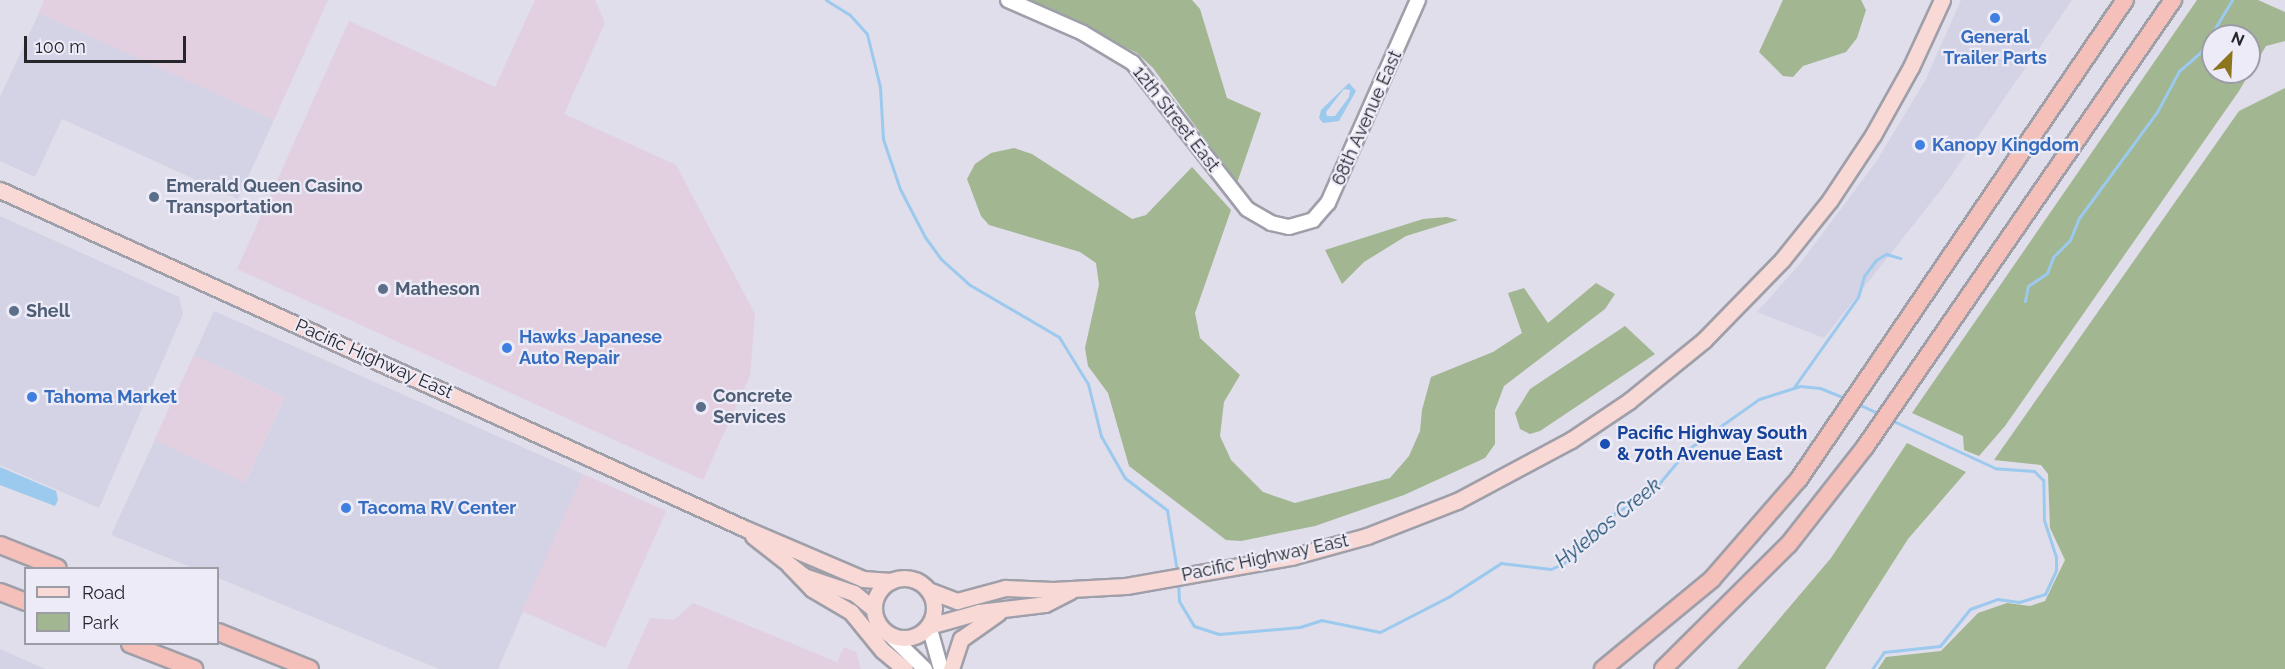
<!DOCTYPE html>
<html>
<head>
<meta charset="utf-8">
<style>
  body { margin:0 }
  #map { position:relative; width:2285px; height:669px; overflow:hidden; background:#dfdeea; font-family:Raleway,sans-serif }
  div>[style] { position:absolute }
  .built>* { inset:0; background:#d4d3e6 }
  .industrial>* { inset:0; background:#e2cfdf; transform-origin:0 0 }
  .green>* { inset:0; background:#a2b691 }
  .water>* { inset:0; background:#9cc9ee }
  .stream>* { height:3px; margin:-1.5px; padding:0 1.5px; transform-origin:1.5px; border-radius:1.5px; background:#9cc9ee }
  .roads { filter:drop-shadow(2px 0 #9f9faa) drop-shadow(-2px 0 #9f9faa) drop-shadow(0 2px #9f9faa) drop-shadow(0 -2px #9f9faa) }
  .secondary>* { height:14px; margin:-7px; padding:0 7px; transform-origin:7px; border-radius:7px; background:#fff }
  .primary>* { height:15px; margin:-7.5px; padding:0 7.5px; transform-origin:7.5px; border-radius:7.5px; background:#f9d9d5 }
  .primary>.ring { margin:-7.5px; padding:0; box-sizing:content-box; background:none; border:15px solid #f9d9d5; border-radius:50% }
  .highway>* { height:16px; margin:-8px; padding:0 8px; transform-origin:8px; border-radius:8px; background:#f5c0b9 }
  .dots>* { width:16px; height:16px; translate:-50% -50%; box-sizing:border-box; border:3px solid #ecebf7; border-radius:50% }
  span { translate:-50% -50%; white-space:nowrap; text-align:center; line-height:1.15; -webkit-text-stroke:4.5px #ecebf7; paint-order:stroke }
  .shop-label { font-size:18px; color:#366cbe; font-weight:700 }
  .left { translate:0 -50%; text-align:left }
  .street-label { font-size:18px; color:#25252a }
  .service-label { font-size:18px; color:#4e5e75; font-weight:700 }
  .transit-label { font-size:18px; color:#164399; font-weight:700 }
  .water-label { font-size:20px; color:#174a6e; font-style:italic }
  .legend { position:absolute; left:24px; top:567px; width:195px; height:78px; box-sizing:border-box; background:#ecebf7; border:2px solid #9c9ca5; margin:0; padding:8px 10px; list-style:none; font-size:18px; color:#25252a }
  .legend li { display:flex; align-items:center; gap:12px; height:30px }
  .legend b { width:30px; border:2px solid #9c9ca5 }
  .north { position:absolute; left:2201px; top:24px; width:60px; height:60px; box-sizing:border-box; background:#ecebf7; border:2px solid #9c9ca5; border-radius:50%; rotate:24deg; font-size:16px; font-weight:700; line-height:24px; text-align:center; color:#25252a }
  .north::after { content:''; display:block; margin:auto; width:21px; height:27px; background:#8c751a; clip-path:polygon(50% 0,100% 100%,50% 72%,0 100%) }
  .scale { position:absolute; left:24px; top:36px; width:162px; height:27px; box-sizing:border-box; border:3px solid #25252a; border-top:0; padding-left:8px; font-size:18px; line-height:21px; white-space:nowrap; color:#25252a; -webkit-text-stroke:4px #ecebf7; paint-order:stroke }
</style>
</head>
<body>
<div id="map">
  <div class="built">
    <div style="clip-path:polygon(1961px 0,2072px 0,1944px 186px,1824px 338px,1757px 312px,1799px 265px,1876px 162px,1925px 81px)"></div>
    <div style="clip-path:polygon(39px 13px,274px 120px,238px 199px,62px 119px,35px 177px,0 161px,0 97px)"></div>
    <div style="clip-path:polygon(0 216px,179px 297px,183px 314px,99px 508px,0 465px)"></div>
    <div style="clip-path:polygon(214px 311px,583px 474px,498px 669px,439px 669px,218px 578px,218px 568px,193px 568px,111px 535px,155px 440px,246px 481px,285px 397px,194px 355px)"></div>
    <div style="clip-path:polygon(0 649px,45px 669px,0 669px)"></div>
  </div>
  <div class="industrial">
    <div style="clip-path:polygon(44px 0,328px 0,274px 120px,39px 13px)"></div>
    <div style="clip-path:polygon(535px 0,595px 0,605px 23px,564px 114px,676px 165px,755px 314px,750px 376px,703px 480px,237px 269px,349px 21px,495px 87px)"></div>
    <div style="left:194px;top:355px;width:100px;height:94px;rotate:25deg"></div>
    <div style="left:583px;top:474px;width:91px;height:150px;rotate:24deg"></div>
    <div style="clip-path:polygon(693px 603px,837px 662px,844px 647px,856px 652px,861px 669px,627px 669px,650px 618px,674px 620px)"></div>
  </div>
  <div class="green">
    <div style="clip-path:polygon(1028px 0,1192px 0,1200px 9px,1227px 98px,1261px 113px,1237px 183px,1153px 68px,1137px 53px)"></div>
    <div style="clip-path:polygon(1783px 0,1861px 0,1866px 10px,1857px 38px,1846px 52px,1803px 66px,1793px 77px,1783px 76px,1759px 52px)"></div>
    <div style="clip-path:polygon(evenodd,2197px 0,2258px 0,2285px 12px,2285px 41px,2266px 46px,2239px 91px,2005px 426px,1979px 456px,1964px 450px,1963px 436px,1912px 413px,2197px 0,2213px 36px,2249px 36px,2249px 72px,2213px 72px,2213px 36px)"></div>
    <div style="clip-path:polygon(2285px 88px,2285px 669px,1878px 669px,1886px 657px,1941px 651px,1978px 613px,2007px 603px,2030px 606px,2045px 601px,2065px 560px,2050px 528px,2048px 474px,2041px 465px,1994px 460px,2239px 111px)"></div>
    <div style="clip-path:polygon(1014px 148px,1032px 154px,1132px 219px,1146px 215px,1192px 167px,1231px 210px,1195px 313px,1200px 338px,1240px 375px,1224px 402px,1220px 436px,1231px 460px,1263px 492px,1295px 503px,1390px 478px,1409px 456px,1420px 431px,1422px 410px,1431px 377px,1493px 352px,1522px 333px,1508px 293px,1524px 288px,1548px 323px,1596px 283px,1615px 294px,1605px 309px,1504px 386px,1495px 410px,1495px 444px,1485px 458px,1404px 495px,1315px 526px,1241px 541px,1226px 540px,1129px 466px,1108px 393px,1088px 366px,1085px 348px,1099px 285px,1096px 263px,1080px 252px,989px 225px,981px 216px,967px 179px,975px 164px,991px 153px)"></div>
    <div style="clip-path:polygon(1447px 217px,1458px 220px,1406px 236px,1364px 262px,1342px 284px,1325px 250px,1423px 219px)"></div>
    <div style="clip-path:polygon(1625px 326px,1655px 354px,1540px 431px,1530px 434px,1520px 429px,1515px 413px,1530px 389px)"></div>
    <div style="clip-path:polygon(1907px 443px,1966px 472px,1908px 539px,1825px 669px,1737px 669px,1831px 558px)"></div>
  </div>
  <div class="water">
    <div style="clip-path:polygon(evenodd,1349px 83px,1356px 91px,1339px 121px,1323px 123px,1319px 118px,1321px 110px,1349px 83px,1344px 89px,1350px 90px,1349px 97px,1335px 116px,1327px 116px,1326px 112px,1344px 89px)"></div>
    <div style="clip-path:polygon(0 467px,56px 491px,58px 500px,55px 506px,0 485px)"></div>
  </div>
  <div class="stream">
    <div style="left:826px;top:0;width:28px;rotate:32deg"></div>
    <div style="left:850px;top:15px;width:25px;rotate:48deg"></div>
    <div style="left:867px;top:34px;width:55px;rotate:76.2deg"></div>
    <div style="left:880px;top:87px;width:52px;rotate:86.7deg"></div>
    <div style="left:883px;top:139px;width:53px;rotate:71.2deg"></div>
    <div style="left:900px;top:189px;width:54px;rotate:62.5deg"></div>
    <div style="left:925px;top:237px;width:27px;rotate:54deg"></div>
    <div style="left:941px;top:259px;width:39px;rotate:42deg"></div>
    <div style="left:970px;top:285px;width:103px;rotate:30.3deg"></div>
    <div style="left:1059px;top:337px;width:55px;rotate:58.3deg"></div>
    <div style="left:1088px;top:384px;width:54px;rotate:76deg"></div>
    <div style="left:1101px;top:436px;width:48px;rotate:60.3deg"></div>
    <div style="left:1125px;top:478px;width:53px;rotate:37.3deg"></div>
    <div style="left:1167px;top:510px;width:62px;rotate:80.7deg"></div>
    <div style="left:2025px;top:301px;width:15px;rotate:-79deg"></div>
    <div style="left:2028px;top:286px;width:23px;rotate:-34deg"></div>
    <div style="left:2047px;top:273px;width:17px;rotate:-69deg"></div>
    <div style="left:2053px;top:257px;width:24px;rotate:-45deg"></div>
    <div style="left:2070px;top:240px;width:24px;rotate:-68deg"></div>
    <div style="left:2079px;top:218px;width:132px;rotate:-53.7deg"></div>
    <div style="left:2157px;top:112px;width:47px;rotate:-61.8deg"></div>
    <div style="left:2179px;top:71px;width:28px;rotate:-41deg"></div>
    <div style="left:2200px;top:53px;width:62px;rotate:-58.9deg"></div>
    <div style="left:1794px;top:387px;width:110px;rotate:-54.6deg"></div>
    <div style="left:1858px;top:297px;width:22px;rotate:-74deg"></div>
    <div style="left:1864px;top:276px;width:20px;rotate:-53deg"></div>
    <div style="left:1876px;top:260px;width:12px;rotate:-31deg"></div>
    <div style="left:1886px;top:254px;width:15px;rotate:16deg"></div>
    <div style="left:1858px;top:404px;width:23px;rotate:25deg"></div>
    <div style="left:1178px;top:581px;width:20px;rotate:87deg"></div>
    <div style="left:1179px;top:601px;width:29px;rotate:59deg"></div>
    <div style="left:1194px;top:626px;width:26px;rotate:18deg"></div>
    <div style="left:1219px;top:634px;width:81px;rotate:-4.9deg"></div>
    <div style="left:1300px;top:627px;width:22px;rotate:-18deg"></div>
    <div style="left:1321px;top:620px;width:60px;rotate:11.5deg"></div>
    <div style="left:1380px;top:632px;width:79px;rotate:-27.2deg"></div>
    <div style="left:1450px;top:596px;width:61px;rotate:-32.9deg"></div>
    <div style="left:1501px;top:563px;width:50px;rotate:6.8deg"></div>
    <div style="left:1551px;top:569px;width:14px;rotate:-25deg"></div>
    <div style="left:1564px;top:563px;width:71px;rotate:-44.4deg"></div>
    <div style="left:1615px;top:513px;width:43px;rotate:-29.6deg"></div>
    <div style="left:1652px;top:492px;width:55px;rotate:-50.2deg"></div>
    <div style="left:1687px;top:450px;width:88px;rotate:-35.3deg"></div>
    <div style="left:1759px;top:399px;width:43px;rotate:-17.6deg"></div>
    <div style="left:1800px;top:386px;width:20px;rotate:6deg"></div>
    <div style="left:1820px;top:388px;width:29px;rotate:22deg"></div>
    <div style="left:1872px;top:669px;width:21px;rotate:-55deg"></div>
    <div style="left:1884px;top:652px;width:56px;rotate:-6.1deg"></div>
    <div style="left:1940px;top:646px;width:48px;rotate:-51deg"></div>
    <div style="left:1970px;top:609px;width:29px;rotate:-20deg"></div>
    <div style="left:1997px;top:599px;width:22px;rotate:8deg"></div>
    <div style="left:2019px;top:602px;width:27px;rotate:-17deg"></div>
    <div style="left:2045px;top:594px;width:26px;rotate:-65deg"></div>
    <div style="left:2056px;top:570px;width:13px;rotate:-90deg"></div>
    <div style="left:2056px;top:557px;width:40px;rotate:-108deg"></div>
    <div style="left:2044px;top:519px;width:39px;rotate:-91deg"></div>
    <div style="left:2043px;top:480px;width:13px;rotate:-135deg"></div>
    <div style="left:2034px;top:471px;width:39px;rotate:-176deg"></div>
    <div style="left:1995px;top:468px;width:115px;rotate:-155.2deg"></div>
  </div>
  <div class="roads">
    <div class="secondary">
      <div style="left:1008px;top:0;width:82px;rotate:23.7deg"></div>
      <div style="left:1083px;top:33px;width:58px;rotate:31deg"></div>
      <div style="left:1133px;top:63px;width:185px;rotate:52deg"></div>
      <div style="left:1247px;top:209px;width:28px;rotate:30deg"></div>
      <div style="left:1271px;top:223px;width:18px;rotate:13deg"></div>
      <div style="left:1289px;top:227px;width:25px;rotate:-16deg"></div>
      <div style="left:1313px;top:220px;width:23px;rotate:-49deg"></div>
      <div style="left:1328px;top:203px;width:222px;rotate:-66.1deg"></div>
      <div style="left:929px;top:626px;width:45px;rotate:74.4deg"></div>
      <div style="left:890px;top:635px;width:49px;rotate:44.2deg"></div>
    </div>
    <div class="primary">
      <div style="left:0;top:190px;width:819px;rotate:24.44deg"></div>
      <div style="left:746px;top:529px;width:127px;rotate:23.1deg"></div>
      <div style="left:863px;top:579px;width:28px;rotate:4deg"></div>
      <div style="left:753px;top:536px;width:65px;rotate:38.1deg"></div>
      <div style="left:804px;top:576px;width:53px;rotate:18.8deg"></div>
      <div style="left:854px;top:593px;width:26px;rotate:39deg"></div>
      <div style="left:789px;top:565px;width:33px;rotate:46deg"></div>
      <div style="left:812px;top:589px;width:45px;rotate:30.5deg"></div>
      <div style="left:851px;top:612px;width:49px;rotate:50.8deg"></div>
      <div style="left:882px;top:650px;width:30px;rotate:40deg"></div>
      <div class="ring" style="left:874px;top:578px;width:45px;height:45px"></div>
      <div style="left:928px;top:590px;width:31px;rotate:21deg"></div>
      <div style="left:957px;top:601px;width:50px;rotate:-15.2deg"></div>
      <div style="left:1005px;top:588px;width:48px;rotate:2.4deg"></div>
      <div style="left:1053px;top:590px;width:73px;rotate:-3.1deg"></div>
      <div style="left:1126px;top:586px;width:168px;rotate:-10deg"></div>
      <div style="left:1291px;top:557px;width:79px;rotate:-15.4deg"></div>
      <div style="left:1367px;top:536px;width:97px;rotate:-21.3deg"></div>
      <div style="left:1457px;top:501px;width:129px;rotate:-28.2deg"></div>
      <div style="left:1571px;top:440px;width:70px;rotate:-33.9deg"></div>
      <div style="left:1629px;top:401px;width:97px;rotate:-39.1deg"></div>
      <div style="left:1704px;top:340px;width:112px;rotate:-45.7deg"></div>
      <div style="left:1782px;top:260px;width:77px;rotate:-51.3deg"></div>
      <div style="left:1830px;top:200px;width:78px;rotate:-56.5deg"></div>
      <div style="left:1873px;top:135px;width:78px;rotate:-60.8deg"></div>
      <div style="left:1911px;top:67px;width:74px;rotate:-65.2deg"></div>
      <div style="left:929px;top:626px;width:52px;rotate:-15.6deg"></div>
      <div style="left:979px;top:612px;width:66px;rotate:-6.9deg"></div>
      <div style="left:1045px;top:604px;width:28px;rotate:-27deg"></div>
      <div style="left:951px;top:669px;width:32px;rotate:-72deg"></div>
      <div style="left:961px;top:639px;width:45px;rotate:-35.1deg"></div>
    </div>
    <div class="highway">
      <div style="left:0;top:545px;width:62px;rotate:21.6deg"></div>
      <div style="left:0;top:592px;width:28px;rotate:21deg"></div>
      <div style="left:218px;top:632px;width:99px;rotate:21.9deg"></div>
      <div style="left:130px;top:644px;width:69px;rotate:21.3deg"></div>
      <div style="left:1603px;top:669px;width:141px;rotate:-39.5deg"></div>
      <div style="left:1712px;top:579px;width:133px;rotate:-49deg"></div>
      <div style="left:1799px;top:479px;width:579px;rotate:-55.76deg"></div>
      <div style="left:1663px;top:669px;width:177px;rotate:-44.8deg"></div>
      <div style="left:1789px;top:544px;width:123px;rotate:-51.9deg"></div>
      <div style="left:1865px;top:447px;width:543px;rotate:-55.43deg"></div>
    </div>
  </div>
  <div class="dots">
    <div style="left:1995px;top:18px;background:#3f7fe0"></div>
    <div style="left:1920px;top:145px;background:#3f7fe0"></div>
    <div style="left:154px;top:197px;background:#5c6f8a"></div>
    <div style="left:383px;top:289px;background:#5c6f8a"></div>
    <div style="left:14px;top:311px;background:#5c6f8a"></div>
    <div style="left:507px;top:348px;background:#3f7fe0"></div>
    <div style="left:32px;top:397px;background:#3f7fe0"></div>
    <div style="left:701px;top:407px;background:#5c6f8a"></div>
    <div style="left:1605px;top:444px;background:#1a4fb4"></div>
    <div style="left:346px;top:508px;background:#3f7fe0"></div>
  </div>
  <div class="shop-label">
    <span style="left:1995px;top:48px">General<br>Trailer Parts</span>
    <span class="left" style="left:1932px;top:145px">Kanopy Kingdom</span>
    <span class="left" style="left:519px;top:348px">Hawks Japanese<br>Auto Repair</span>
    <span class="left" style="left:44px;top:397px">Tahoma Market</span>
    <span class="left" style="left:358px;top:508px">Tacoma RV Center</span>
  </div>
  <div class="street-label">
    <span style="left:1367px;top:118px;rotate:-66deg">68th Avenue East</span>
    <span style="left:1176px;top:119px;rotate:52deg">12th Street East</span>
    <span style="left:374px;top:359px;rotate:24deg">Pacific Highway East</span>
    <span style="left:1265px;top:558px;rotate:-12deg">Pacific Highway East</span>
  </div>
  <div class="service-label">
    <span class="left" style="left:166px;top:197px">Emerald Queen Casino<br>Transportation</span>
    <span class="left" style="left:395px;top:289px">Matheson</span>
    <span class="left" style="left:26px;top:311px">Shell</span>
    <span class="left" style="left:713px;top:407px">Concrete<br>Services</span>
  </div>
  <div class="transit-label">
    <span class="left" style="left:1617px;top:444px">Pacific Highway South<br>&amp; 70th Avenue East</span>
  </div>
  <div class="water-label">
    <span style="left:1608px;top:523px;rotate:-39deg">Hylebos Creek</span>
  </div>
  <ul class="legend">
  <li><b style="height:8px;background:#f9d9d5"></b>Road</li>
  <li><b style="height:16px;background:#a2b691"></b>Park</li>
  </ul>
  <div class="north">N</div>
  <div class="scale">100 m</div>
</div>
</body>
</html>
